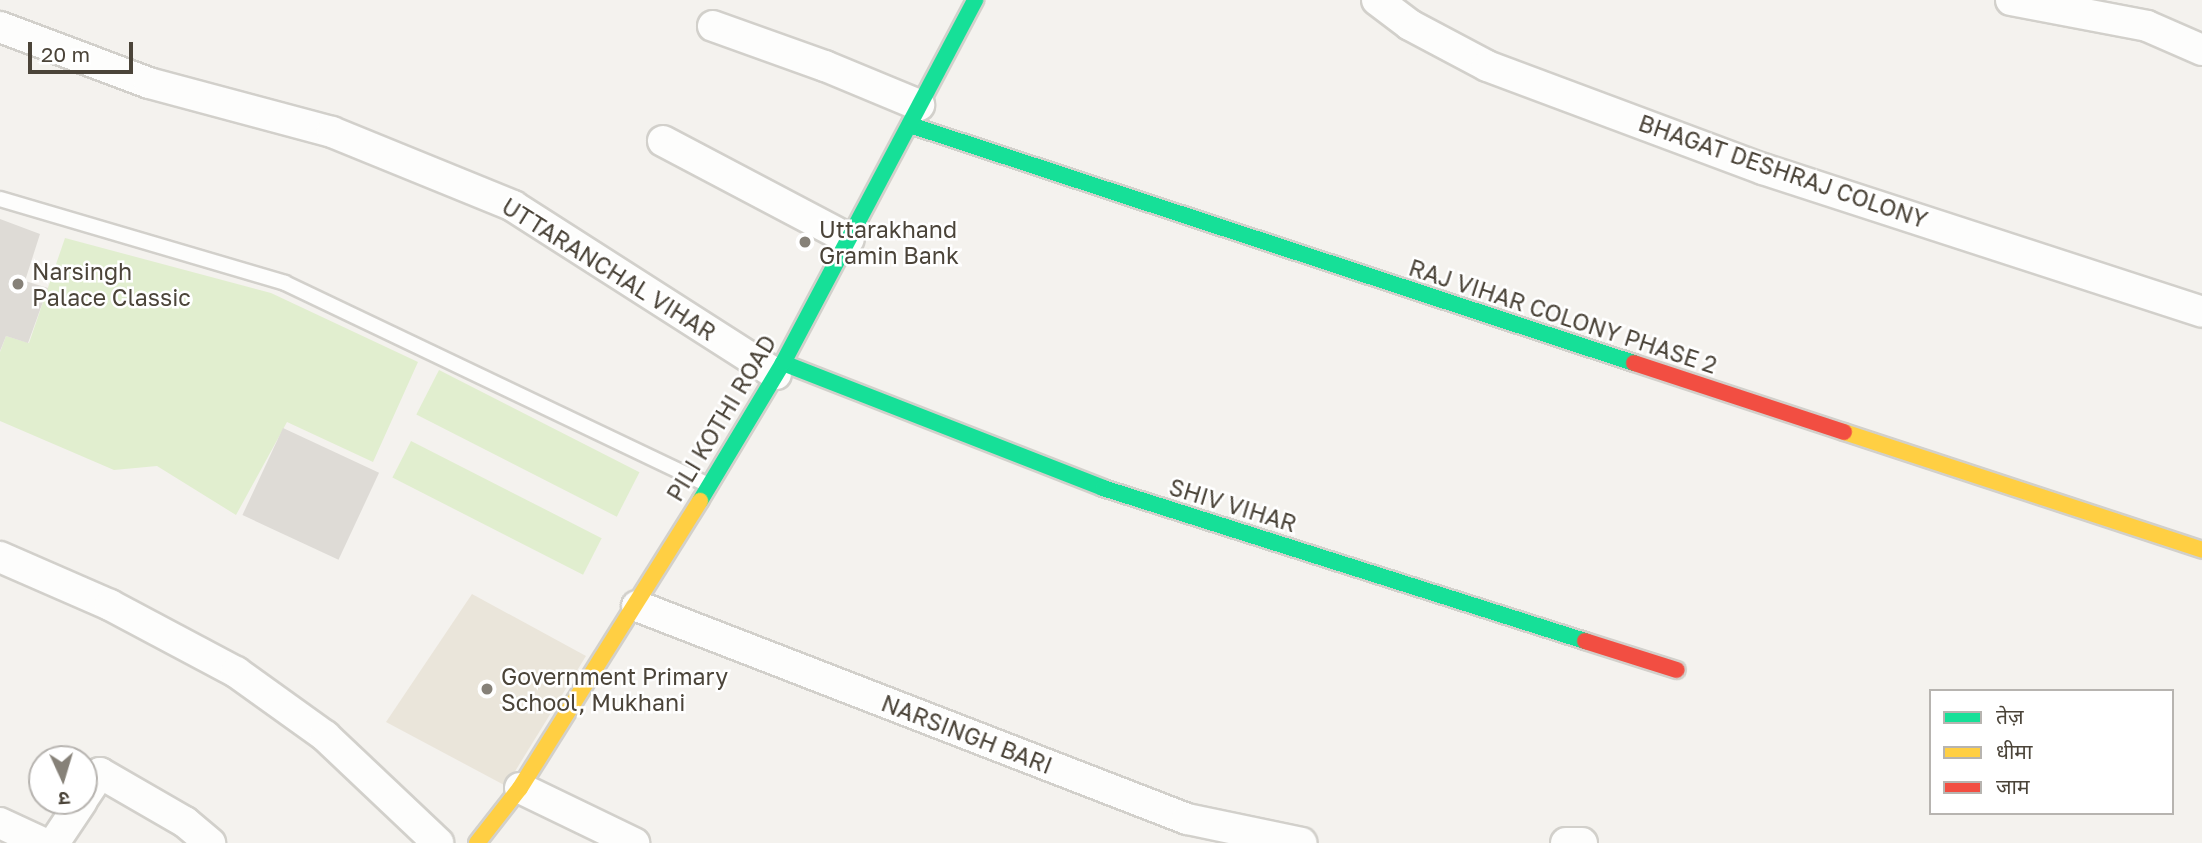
<!DOCTYPE html>
<html>
<head>
<meta charset="utf-8">
<style>
  body { margin:0 }
  #map { position:relative; width:2202px; height:843px; overflow:hidden; background:#f4f2ee; font-family:"Golos Text","Noto Sans Devanagari",sans-serif }
  div>[style] { position:absolute }
  .education>* { inset:0; background:#eae5da }
  .green>* { inset:0; background:#e1eecf; transform-origin:0 0 }
  .building>* { inset:0; background:#dedbd6; transform-origin:0 0 }
  .roads { filter:drop-shadow(2px 0 #d2d0cb) drop-shadow(-2px 0 #d2d0cb) drop-shadow(0 2px #d2d0cb) drop-shadow(0 -2px #d2d0cb) }
  .lane>* { height:14px; margin:-7px; padding:0 7px; transform-origin:7px; border-radius:7px; background:#fdfdfc }
  .street>* { height:30px; margin:-15px; padding:0 15px; transform-origin:15px; border-radius:15px; background:#fdfdfc }
  .fast>* { height:16px; margin:-8px; padding:0 8px; transform-origin:8px; border-radius:8px; background:#16e098 }
  .slow>* { height:16px; margin:-8px; padding:0 8px; transform-origin:8px; border-radius:8px; background:#ffcf43 }
  .jam>* { height:16px; margin:-8px; padding:0 8px; transform-origin:8px; border-radius:8px; background:#f24e42 }
  .dots>* { width:19px; height:19px; translate:-50% -50%; box-sizing:border-box; border:4px solid #fff; border-radius:50% }
  span { translate:-50% -50%; white-space:nowrap; text-align:center; line-height:1.15; -webkit-text-stroke:5px #fff; paint-order:stroke }
  .street-label { font-size:23px; color:#4b4439 }
  .poi-label { font-size:23px; color:#4b4439 }
  .left { translate:0 -50%; text-align:left }
  .legend { position:absolute; left:1929px; top:689px; width:245px; height:126px; box-sizing:border-box; background:#fff; border:2px solid #b7b4b0; margin:0; padding:9px 12px; list-style:none; font-size:21px; color:#4b4439 }
  .legend li { display:flex; align-items:center; gap:14px; height:35px }
  .legend b { width:35px; border:2px solid #b7b4b0 }
  .north { position:absolute; left:28px; top:745px; width:70px; height:70px; box-sizing:border-box; background:#fff; border:2px solid #b7b4b0; border-radius:50%; rotate:176deg; font-size:19px; font-weight:700; line-height:28px; text-align:center; color:#4b4439 }
  .north::after { content:''; display:block; margin:auto; width:24px; height:32px; background:#868178; clip-path:polygon(50% 0,100% 100%,50% 72%,0 100%) }
  .scale { position:absolute; left:28px; top:42px; width:105px; height:32px; box-sizing:border-box; border:4px solid #4b4439; border-top:0; padding-left:9px; font-size:21px; line-height:24px; white-space:nowrap; color:#4b4439; -webkit-text-stroke:5px #fff; paint-order:stroke }
</style>
</head>
<body>
<div id="map">
  <div class="education">
    <div style="clip-path:polygon(472px 594px,586px 656px,506px 786px,386px 722px)"></div>
  </div>
  <div class="green">
    <div style="clip-path:polygon(65px 238px,271px 293px,418px 362px,373px 462px,287px 422px,236px 515px,157px 466px,114px 470px,0 421px,0 352px,6px 336px,29px 343px)"></div>
    <div style="left:439px;top:370px;width:225px;height:50px;rotate:27deg"></div>
    <div style="left:411px;top:441px;width:214px;height:41px;rotate:27deg"></div>
  </div>
  <div class="building">
    <div style="clip-path:polygon(0 219px,40px 234px,25px 281px,48px 288px,28px 343px,6px 336px,0 351px)"></div>
    <div style="left:283px;top:428px;width:106px;height:96px;rotate:25deg"></div>
  </div>
  <div class="roads">
    <div class="lane">
      <div style="left:0;top:199px;width:297px;rotate:16.4deg"></div>
      <div style="left:285px;top:283px;width:467px;rotate:25.5deg"></div>
    </div>
    <div class="street">
      <div style="left:1377px;top:0;width:41px;rotate:37.1deg"></div>
      <div style="left:1410px;top:25px;width:87px;rotate:28deg"></div>
      <div style="left:1487px;top:66px;width:295px;rotate:20.5deg"></div>
      <div style="left:1763px;top:169px;width:462px;rotate:18deg"></div>
      <div style="left:2011px;top:0;width:138px;rotate:10.8deg"></div>
      <div style="left:2147px;top:26px;width:60px;rotate:23.6deg"></div>
      <div style="left:713px;top:26px;width:119px;rotate:19.7deg"></div>
      <div style="left:825px;top:66px;width:102px;rotate:22.5deg"></div>
      <div style="left:0;top:27px;width:159px;rotate:20.6deg"></div>
      <div style="left:149px;top:83px;width:189px;rotate:15deg"></div>
      <div style="left:332px;top:132px;width:196px;rotate:22.2deg"></div>
      <div style="left:513px;top:206px;width:312px;rotate:32.6deg"></div>
      <div style="left:663px;top:141px;width:210px;rotate:27.8deg"></div>
      <div style="left:0;top:557px;width:120px;rotate:23.6deg"></div>
      <div style="left:110px;top:605px;width:143px;rotate:28deg"></div>
      <div style="left:236px;top:672px;width:110px;rotate:35.7deg"></div>
      <div style="left:325px;top:736px;width:156px;rotate:43.4deg"></div>
      <div style="left:637px;top:606px;width:590px;rotate:21.17deg"></div>
      <div style="left:1187px;top:819px;width:117px;rotate:11.8deg"></div>
      <div style="left:520px;top:788px;width:127px;rotate:25.8deg"></div>
      <div style="left:84px;top:797px;width:29px;rotate:-56deg"></div>
      <div style="left:100px;top:773px;width:98px;rotate:30deg"></div>
      <div style="left:185px;top:822px;width:33px;rotate:40deg"></div>
      <div style="left:0;top:823px;width:47px;rotate:24.9deg"></div>
      <div style="left:54px;top:843px;width:50px;rotate:-56.3deg"></div>
      <div style="left:1566px;top:843px;width:16px"></div>
    </div>
    <div class="fast">
      <div style="left:910px;top:125px;width:762px;rotate:18.2deg"></div>
      <div style="left:783px;top:363px;width:344px;rotate:21.3deg"></div>
      <div style="left:1103px;top:488px;width:506px;rotate:17.61deg"></div>
      <div style="left:700px;top:501px;width:161px;rotate:-59deg"></div>
      <div style="left:783px;top:363px;width:411px;rotate:-62.1deg"></div>
    </div>
    <div class="slow">
      <div style="left:1844px;top:432px;width:377px;rotate:18.2deg"></div>
      <div style="left:477px;top:843px;width:70px;rotate:-52deg"></div>
      <div style="left:520px;top:788px;width:339px;rotate:-57.9deg"></div>
    </div>
    <div class="jam">
      <div style="left:1634px;top:363px;width:221px;rotate:18.2deg"></div>
      <div style="left:1585px;top:641px;width:96px;rotate:17.5deg"></div>
    </div>
  </div>
  <div class="dots">
    <div style="left:805px;top:242px;background:#868178"></div>
    <div style="left:18px;top:284px;background:#868178"></div>
    <div style="left:487px;top:689px;background:#868178"></div>
  </div>
  <div class="street-label">
    <span style="left:1783px;top:171px;rotate:19deg">BHAGAT DESHRAJ COLONY</span>
    <span style="left:609px;top:269px;rotate:32deg">UTTARANCHAL VIHAR</span>
    <span style="left:1563px;top:316px;rotate:18deg">RAJ VIHAR COLONY PHASE 2</span>
    <span style="left:721px;top:418px;rotate:-59deg">PILI KOTHI ROAD</span>
    <span style="left:1233px;top:505px;rotate:17deg">SHIV VIHAR</span>
    <span style="left:967px;top:734px;rotate:21deg">NARSINGH BARI</span>
  </div>
  <div class="poi-label">
    <span class="left" style="left:819px;top:242px">Uttarakhand<br>Gramin Bank</span>
    <span class="left" style="left:32px;top:284px">Narsingh<br>Palace Classic</span>
    <span class="left" style="left:501px;top:689px">Government Primary<br>School, Mukhani</span>
  </div>
  <ul class="legend">
  <li><b style="height:9px;background:#16e098"></b>तेज़</li>
  <li><b style="height:9px;background:#ffcf43"></b>धीमा</li>
  <li><b style="height:9px;background:#f24e42"></b>जाम</li>
  </ul>
  <div class="north">उ</div>
  <div class="scale">20 m</div>
</div>
</body>
</html>
